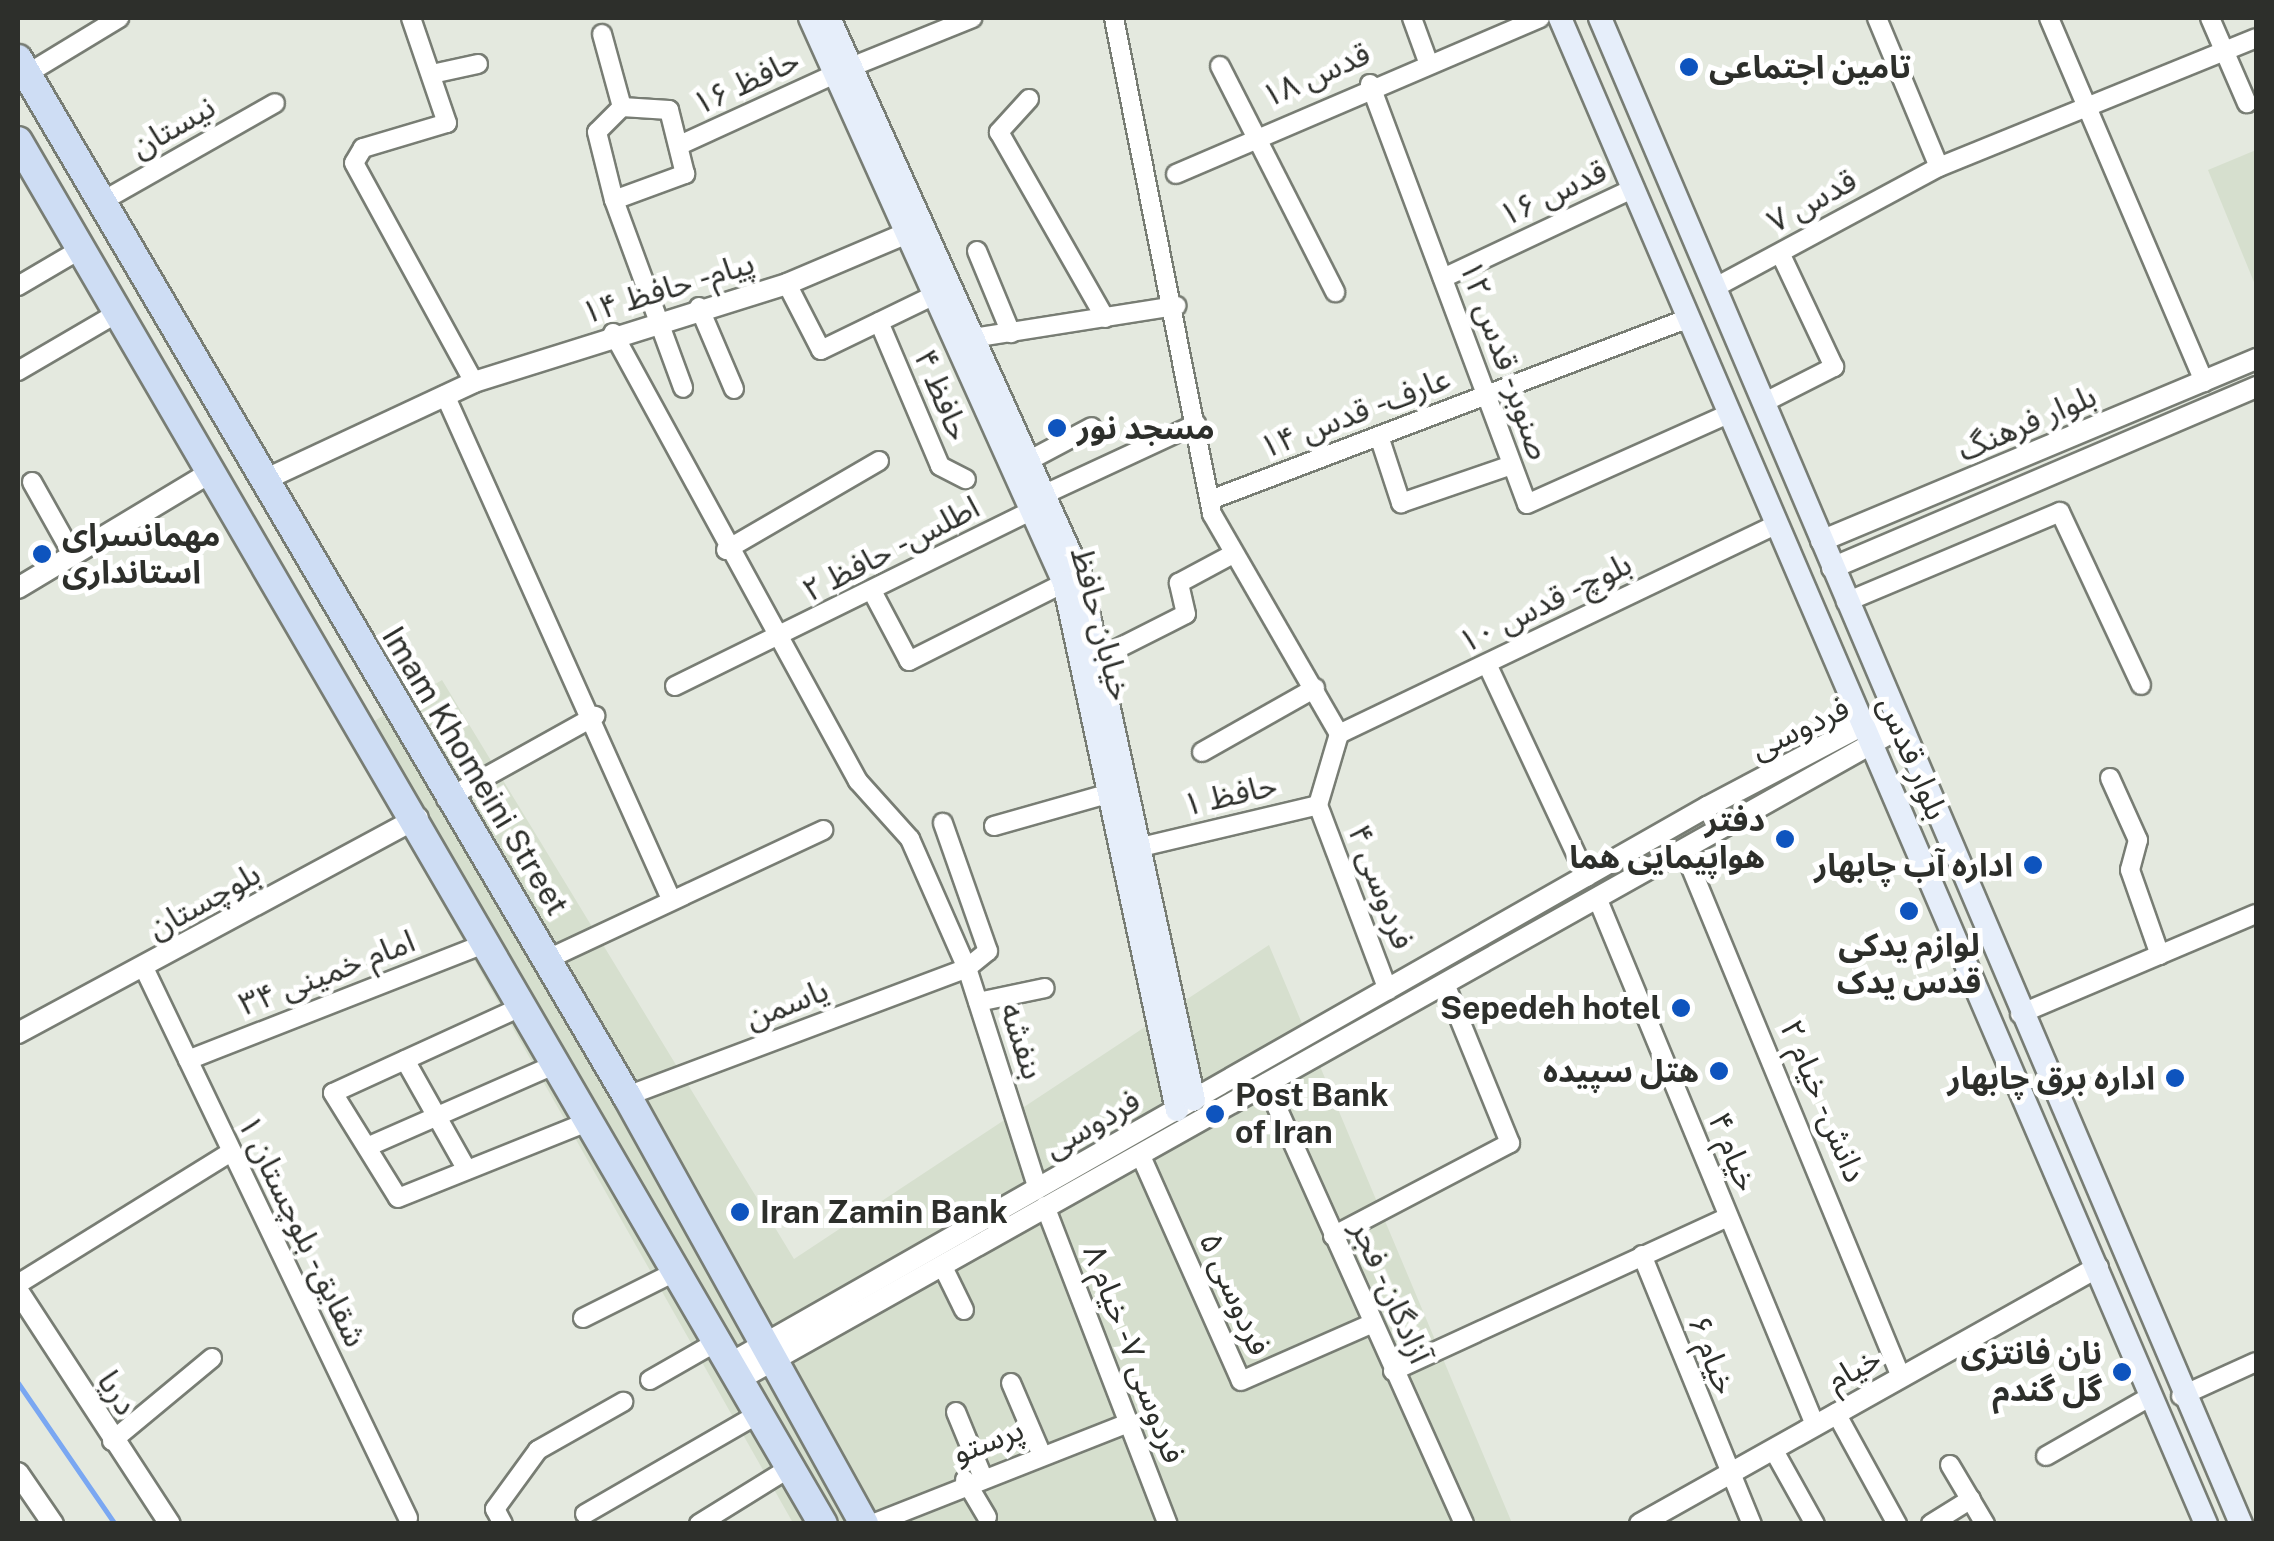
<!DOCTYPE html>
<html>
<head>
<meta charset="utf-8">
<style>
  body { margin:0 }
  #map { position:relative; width:2274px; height:1541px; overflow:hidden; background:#e4e9df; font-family:"Public Sans","Noto Sans Arabic",sans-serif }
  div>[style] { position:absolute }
  .built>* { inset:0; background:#d6dfce }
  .stream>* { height:5px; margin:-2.5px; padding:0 2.5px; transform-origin:2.5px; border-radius:2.5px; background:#7aa7f2 }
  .roads { filter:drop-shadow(2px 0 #787d74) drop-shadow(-2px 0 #787d74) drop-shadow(0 2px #787d74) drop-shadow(0 -2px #787d74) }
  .minor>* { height:18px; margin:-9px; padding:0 9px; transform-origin:9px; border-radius:9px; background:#fff }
  .tertiary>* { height:20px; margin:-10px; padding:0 10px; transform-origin:10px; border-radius:10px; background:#fff }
  .secondary>* { height:22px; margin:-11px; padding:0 11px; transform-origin:11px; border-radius:11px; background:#e6eefa }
  .primary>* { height:28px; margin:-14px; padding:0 14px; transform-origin:14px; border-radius:14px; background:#ceddf4 }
  .dots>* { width:28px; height:28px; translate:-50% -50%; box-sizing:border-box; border:5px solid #fff; border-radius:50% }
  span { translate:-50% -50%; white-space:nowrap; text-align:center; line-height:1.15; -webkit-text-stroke:10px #fff; paint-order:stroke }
  .poi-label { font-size:32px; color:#2d2f2b; font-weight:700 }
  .left { translate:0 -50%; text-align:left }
  .right { translate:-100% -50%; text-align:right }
  .street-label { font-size:32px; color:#2d2f2b }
  .frame { position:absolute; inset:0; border:20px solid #2d2f2b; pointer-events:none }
</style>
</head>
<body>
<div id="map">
  <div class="built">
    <div style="clip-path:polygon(2256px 150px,2256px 287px,2208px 170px)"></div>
    <div style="clip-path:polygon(442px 680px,794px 1259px,1269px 945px,1512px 1523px,793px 1523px,348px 737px)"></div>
  </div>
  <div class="stream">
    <div style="left:18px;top:1383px;width:171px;rotate:55.5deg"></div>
  </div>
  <div class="roads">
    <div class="minor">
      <div style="left:411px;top:18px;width:111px;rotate:71.1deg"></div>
      <div style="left:447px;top:123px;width:88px;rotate:163.4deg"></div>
      <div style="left:363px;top:148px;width:17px;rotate:121deg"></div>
      <div style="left:354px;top:163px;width:250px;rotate:61.3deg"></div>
      <div style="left:1114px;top:18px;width:506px;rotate:78.82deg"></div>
      <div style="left:1212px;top:514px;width:254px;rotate:60deg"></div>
      <div style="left:1412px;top:18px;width:44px;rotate:69.9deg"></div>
      <div style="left:1877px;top:18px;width:161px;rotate:67.4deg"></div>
      <div style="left:2049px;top:18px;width:396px;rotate:66.9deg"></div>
      <div style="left:2210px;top:18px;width:93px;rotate:66.5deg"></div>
      <div style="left:602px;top:34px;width:76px;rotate:74.7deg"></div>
      <div style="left:1220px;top:66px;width:254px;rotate:63deg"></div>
      <div style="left:851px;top:67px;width:131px;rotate:-22deg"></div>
      <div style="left:27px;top:74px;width:108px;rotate:-31.3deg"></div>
      <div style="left:432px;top:74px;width:47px;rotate:-12.3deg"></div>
      <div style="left:1370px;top:84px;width:448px;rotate:69.5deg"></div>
      <div style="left:1527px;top:504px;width:222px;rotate:-24.1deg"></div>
      <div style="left:1029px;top:99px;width:45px;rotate:132.3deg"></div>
      <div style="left:999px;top:132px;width:214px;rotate:60.3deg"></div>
      <div style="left:682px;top:144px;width:168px;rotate:-24.6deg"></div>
      <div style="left:1176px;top:174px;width:396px;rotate:-23.2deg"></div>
      <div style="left:614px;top:200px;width:76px;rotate:-20.1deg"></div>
      <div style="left:685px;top:174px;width:66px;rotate:-104deg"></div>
      <div style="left:669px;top:110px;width:47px;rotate:-176.3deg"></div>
      <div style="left:622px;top:107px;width:35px;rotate:135deg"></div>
      <div style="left:597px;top:132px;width:70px;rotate:76deg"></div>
      <div style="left:614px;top:200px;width:200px;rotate:69.8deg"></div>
      <div style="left:101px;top:202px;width:200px;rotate:-29.6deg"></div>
      <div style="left:977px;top:251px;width:89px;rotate:67.5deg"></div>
      <div style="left:1443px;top:278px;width:211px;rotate:-25.2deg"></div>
      <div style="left:787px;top:284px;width:74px;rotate:62.7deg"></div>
      <div style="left:821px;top:350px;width:127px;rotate:-25.8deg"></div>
      <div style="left:18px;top:286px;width:73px;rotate:-30.4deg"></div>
      <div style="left:1714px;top:288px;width:255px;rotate:-28.3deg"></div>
      <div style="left:1939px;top:167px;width:342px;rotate:-22.1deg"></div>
      <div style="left:699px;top:307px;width:89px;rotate:66.9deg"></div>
      <div style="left:879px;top:322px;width:156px;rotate:67deg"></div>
      <div style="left:940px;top:466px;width:29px;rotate:27deg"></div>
      <div style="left:613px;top:333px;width:511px;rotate:61.33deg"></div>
      <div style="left:858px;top:781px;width:78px;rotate:48.1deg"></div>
      <div style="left:910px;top:839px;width:141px;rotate:66.2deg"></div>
      <div style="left:967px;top:968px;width:232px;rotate:72.2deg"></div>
      <div style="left:973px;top:338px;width:206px;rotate:-9deg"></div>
      <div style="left:18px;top:371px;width:117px;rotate:-30.3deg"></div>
      <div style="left:445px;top:395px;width:552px;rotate:65.85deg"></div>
      <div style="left:1763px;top:403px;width:80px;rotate:-26.9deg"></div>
      <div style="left:1834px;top:367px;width:126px;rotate:-115.3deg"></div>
      <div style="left:1379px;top:436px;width:71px;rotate:71.8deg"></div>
      <div style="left:1401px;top:503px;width:117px;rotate:-18.9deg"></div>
      <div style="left:1028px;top:461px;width:72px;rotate:-28deg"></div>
      <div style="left:32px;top:482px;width:84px;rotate:60.7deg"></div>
      <div style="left:1043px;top:495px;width:169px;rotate:-24.9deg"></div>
      <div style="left:1210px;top:500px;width:512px;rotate:-20.8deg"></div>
      <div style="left:726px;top:550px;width:177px;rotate:-30.2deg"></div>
      <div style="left:872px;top:591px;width:79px;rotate:62.1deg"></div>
      <div style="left:909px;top:661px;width:174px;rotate:-26.7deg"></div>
      <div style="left:1846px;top:602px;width:232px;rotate:-22.8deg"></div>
      <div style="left:2060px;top:512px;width:191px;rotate:64.9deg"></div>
      <div style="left:1099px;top:658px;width:97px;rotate:-26.8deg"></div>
      <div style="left:1186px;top:614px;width:32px;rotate:-103deg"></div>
      <div style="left:1179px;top:583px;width:61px;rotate:-28.2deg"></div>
      <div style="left:1487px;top:664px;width:235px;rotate:64.9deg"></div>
      <div style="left:675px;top:686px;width:397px;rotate:-26.2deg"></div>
      <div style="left:1339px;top:734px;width:486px;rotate:-25.6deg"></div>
      <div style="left:1202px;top:752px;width:130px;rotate:-29.5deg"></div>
      <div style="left:2110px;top:778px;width:68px;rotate:65.7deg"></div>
      <div style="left:2138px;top:840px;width:31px;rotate:105deg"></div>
      <div style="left:2130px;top:870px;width:90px;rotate:70.6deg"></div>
      <div style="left:446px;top:799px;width:171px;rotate:-29.1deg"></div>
      <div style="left:1318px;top:805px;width:198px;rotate:69.3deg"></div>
      <div style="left:994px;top:826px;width:122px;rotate:-15.8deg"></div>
      <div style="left:1141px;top:847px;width:182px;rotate:-13.3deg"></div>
      <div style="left:1318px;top:805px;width:74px;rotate:-73.5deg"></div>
      <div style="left:1684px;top:851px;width:569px;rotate:67.58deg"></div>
      <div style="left:1598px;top:900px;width:568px;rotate:67.54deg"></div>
      <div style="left:548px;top:959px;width:304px;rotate:-25.1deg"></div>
      <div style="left:144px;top:968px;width:610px;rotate:64.36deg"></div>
      <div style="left:978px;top:1002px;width:68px;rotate:-11.8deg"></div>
      <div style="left:525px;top:1005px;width:211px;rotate:155.4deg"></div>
      <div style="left:333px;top:1093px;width:123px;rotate:58.2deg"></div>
      <div style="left:398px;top:1198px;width:209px;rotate:-21.9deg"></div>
      <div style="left:2020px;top:1014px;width:256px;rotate:-23deg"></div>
      <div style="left:188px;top:1060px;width:323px;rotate:-21.4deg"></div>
      <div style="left:405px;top:1060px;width:126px;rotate:60.6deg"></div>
      <div style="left:1266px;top:1083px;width:483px;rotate:65.8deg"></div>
      <div style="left:627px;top:1096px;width:363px;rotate:-20.6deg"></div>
      <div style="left:967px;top:968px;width:27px;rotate:-39deg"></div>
      <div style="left:988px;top:951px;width:136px;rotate:-109.4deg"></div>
      <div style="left:367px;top:1147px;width:209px;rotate:-23.7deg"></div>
      <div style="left:1140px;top:1154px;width:248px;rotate:66deg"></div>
      <div style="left:1241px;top:1381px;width:144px;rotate:-23.7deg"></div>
      <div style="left:1045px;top:1206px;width:341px;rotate:68.9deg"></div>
      <div style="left:1333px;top:1236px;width:200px;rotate:-27.7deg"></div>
      <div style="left:1510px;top:1143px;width:172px;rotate:-112.2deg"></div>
      <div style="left:1642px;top:1255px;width:291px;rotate:67.8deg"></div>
      <div style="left:942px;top:1265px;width:50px;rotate:63.9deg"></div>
      <div style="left:18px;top:1284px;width:248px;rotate:-31.8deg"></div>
      <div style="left:583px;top:1318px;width:105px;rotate:-26.6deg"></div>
      <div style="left:1393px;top:1371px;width:369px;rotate:-24.7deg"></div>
      <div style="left:650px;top:1380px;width:78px;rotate:-29.8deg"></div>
      <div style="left:1011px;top:1383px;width:76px;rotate:66.8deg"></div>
      <div style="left:2181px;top:1396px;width:82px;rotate:-24.4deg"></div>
      <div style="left:956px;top:1412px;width:68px;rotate:67.6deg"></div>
      <div style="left:1836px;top:1413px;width:127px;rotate:61.2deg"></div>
      <div style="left:112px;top:1441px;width:130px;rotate:-39.7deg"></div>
      <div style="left:1773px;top:1449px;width:86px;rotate:60.8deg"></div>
      <div style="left:2046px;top:1456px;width:121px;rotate:-29.7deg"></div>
      <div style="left:1950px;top:1465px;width:69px;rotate:59.3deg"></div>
      <div style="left:965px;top:1480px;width:43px;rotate:59.3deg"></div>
      <div style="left:585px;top:1514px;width:202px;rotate:-30deg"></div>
      <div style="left:503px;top:1524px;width:17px;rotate:-118deg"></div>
      <div style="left:495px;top:1509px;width:73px;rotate:-53.9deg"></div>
      <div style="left:538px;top:1450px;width:98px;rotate:-29.5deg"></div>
      <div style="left:699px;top:1524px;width:108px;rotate:-31.8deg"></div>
      <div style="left:872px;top:1524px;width:275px;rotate:-21.5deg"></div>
      <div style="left:1931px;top:1524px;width:47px;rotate:-32deg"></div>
    </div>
    <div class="tertiary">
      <div style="left:262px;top:481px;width:234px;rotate:-25deg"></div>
      <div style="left:474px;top:382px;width:328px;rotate:-17.4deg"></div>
      <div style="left:787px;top:284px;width:130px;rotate:-23deg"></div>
      <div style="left:1821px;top:541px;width:472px;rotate:-22.7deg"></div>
      <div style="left:1832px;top:568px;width:461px;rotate:-23.1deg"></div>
      <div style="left:18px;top:588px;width:227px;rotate:-31deg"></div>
      <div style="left:18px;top:1033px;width:454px;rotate:-28.3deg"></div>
      <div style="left:18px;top:1291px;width:278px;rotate:56.9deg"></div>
      <div style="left:731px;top:1363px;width:1123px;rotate:-29.67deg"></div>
      <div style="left:1707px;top:807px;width:176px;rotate:-27.7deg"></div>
      <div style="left:1863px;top:725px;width:35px;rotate:7deg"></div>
      <div style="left:740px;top:1379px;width:1328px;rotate:-29.31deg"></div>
      <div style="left:18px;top:1473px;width:62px;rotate:55.5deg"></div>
      <div style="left:1640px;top:1524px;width:525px;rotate:-29.3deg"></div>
    </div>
    <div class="secondary">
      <div style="left:810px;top:18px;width:619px;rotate:65.79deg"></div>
      <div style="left:1064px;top:583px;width:539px;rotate:77.9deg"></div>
      <div style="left:829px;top:18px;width:611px;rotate:65.74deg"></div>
      <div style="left:1080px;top:575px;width:537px;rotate:77.75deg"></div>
      <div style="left:1560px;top:18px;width:1639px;rotate:66.78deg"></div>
      <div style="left:1600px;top:18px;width:1637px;rotate:66.94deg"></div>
    </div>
    <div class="primary">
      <div style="left:18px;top:59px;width:1203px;rotate:59.58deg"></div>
      <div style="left:627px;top:1096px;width:489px;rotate:61deg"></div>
      <div style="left:18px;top:141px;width:1600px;rotate:59.8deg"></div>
    </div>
  </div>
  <div class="dots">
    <div style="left:1689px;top:67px;background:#0e54be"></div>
    <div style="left:1057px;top:428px;background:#0e54be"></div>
    <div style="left:42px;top:554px;background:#0e54be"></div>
    <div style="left:1785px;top:839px;background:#0e54be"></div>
    <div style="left:2033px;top:865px;background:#0e54be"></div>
    <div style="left:1909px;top:911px;background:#0e54be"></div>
    <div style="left:1681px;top:1008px;background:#0e54be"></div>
    <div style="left:1719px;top:1071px;background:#0e54be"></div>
    <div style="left:2175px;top:1078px;background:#0e54be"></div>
    <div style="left:1215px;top:1114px;background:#0e54be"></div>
    <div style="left:740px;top:1212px;background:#0e54be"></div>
    <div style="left:2122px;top:1372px;background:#0e54be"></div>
  </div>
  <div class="poi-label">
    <span class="left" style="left:1709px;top:67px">تامین اجتماعی</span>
    <span class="left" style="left:1077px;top:428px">مسجد نور</span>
    <span class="left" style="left:62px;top:554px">مهمانسرای<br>استانداری</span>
    <span class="right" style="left:1765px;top:839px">دفتر<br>هواپیمایی هما</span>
    <span class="right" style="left:2013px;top:865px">اداره آب چابهار</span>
    <span style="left:1909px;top:964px">لوازم یدکی<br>قدس یدک</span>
    <span class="right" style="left:1661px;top:1008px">Sepedeh hotel</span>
    <span class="right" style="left:1699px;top:1071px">هتل سپیده</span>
    <span class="right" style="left:2155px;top:1078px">اداره برق چابهار</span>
    <span class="left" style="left:1235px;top:1114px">Post Bank<br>of Iran</span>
    <span class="left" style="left:760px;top:1212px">Iran Zamin Bank</span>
    <span class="right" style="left:2102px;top:1372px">نان فانتزی<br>گل گندم</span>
  </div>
  <div class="street-label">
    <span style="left:1316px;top:75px;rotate:-24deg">قدس ۱۸</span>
    <span style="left:746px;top:82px;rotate:-25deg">حافظ ۱۶</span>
    <span style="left:173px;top:127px;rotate:-30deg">نیستان</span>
    <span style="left:1553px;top:193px;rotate:-25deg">قدس ۱۶</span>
    <span style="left:1812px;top:201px;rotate:-29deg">قدس ۷</span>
    <span style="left:668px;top:288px;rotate:-17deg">پیام - حافظ ۱۴</span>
    <span style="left:1505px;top:360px;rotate:70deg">صنوبر - قدس ۱۲</span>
    <span style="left:942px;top:395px;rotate:67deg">حافظ ۴</span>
    <span style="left:1355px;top:413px;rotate:-21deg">عارف - قدس ۱۴</span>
    <span style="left:2027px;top:423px;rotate:-23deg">بلوار فرهنگ</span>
    <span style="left:891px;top:549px;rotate:-27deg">اطلس - حافظ ۲</span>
    <span style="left:1545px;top:603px;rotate:-26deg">بلوچ - قدس ۱۰</span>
    <span style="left:1101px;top:624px;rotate:75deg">خیابان حافظ</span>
    <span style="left:1800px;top:728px;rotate:-25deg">فردوسی</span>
    <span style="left:1913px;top:758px;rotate:67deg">بلوار قدس</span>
    <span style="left:475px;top:771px;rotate:59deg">Imam Khomeini Street</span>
    <span style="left:1230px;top:795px;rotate:-13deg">حافظ ۱</span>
    <span style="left:1381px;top:887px;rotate:69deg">فردوسی ۴</span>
    <span style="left:204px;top:901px;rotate:-29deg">بلوچستان</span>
    <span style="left:327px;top:973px;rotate:-21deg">امام خمینی ۳۴</span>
    <span style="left:787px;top:1004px;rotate:-21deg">یاسمن</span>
    <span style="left:1022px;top:1041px;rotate:72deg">بنفشه</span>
    <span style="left:1823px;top:1101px;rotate:67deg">دانش - خیام ۲</span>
    <span style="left:1092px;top:1124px;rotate:-30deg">فردوسی</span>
    <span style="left:1733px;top:1152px;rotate:68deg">خیام ۴</span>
    <span style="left:302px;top:1231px;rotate:64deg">شقایق - بلوچستان ۱</span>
    <span style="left:1391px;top:1292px;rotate:66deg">آزادگان - فجر</span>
    <span style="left:1235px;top:1294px;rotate:66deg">فردوسی ۵</span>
    <span style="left:1134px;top:1354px;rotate:69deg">فردوسی ۷ - خیام ۸</span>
    <span style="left:1712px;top:1355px;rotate:69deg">خیام ۶</span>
    <span style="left:1854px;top:1369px;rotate:-29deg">خیام</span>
    <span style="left:117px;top:1393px;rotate:58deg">دریا</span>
    <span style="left:988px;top:1441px;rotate:-21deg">پرستو</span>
  </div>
  <div class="frame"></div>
</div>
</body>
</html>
